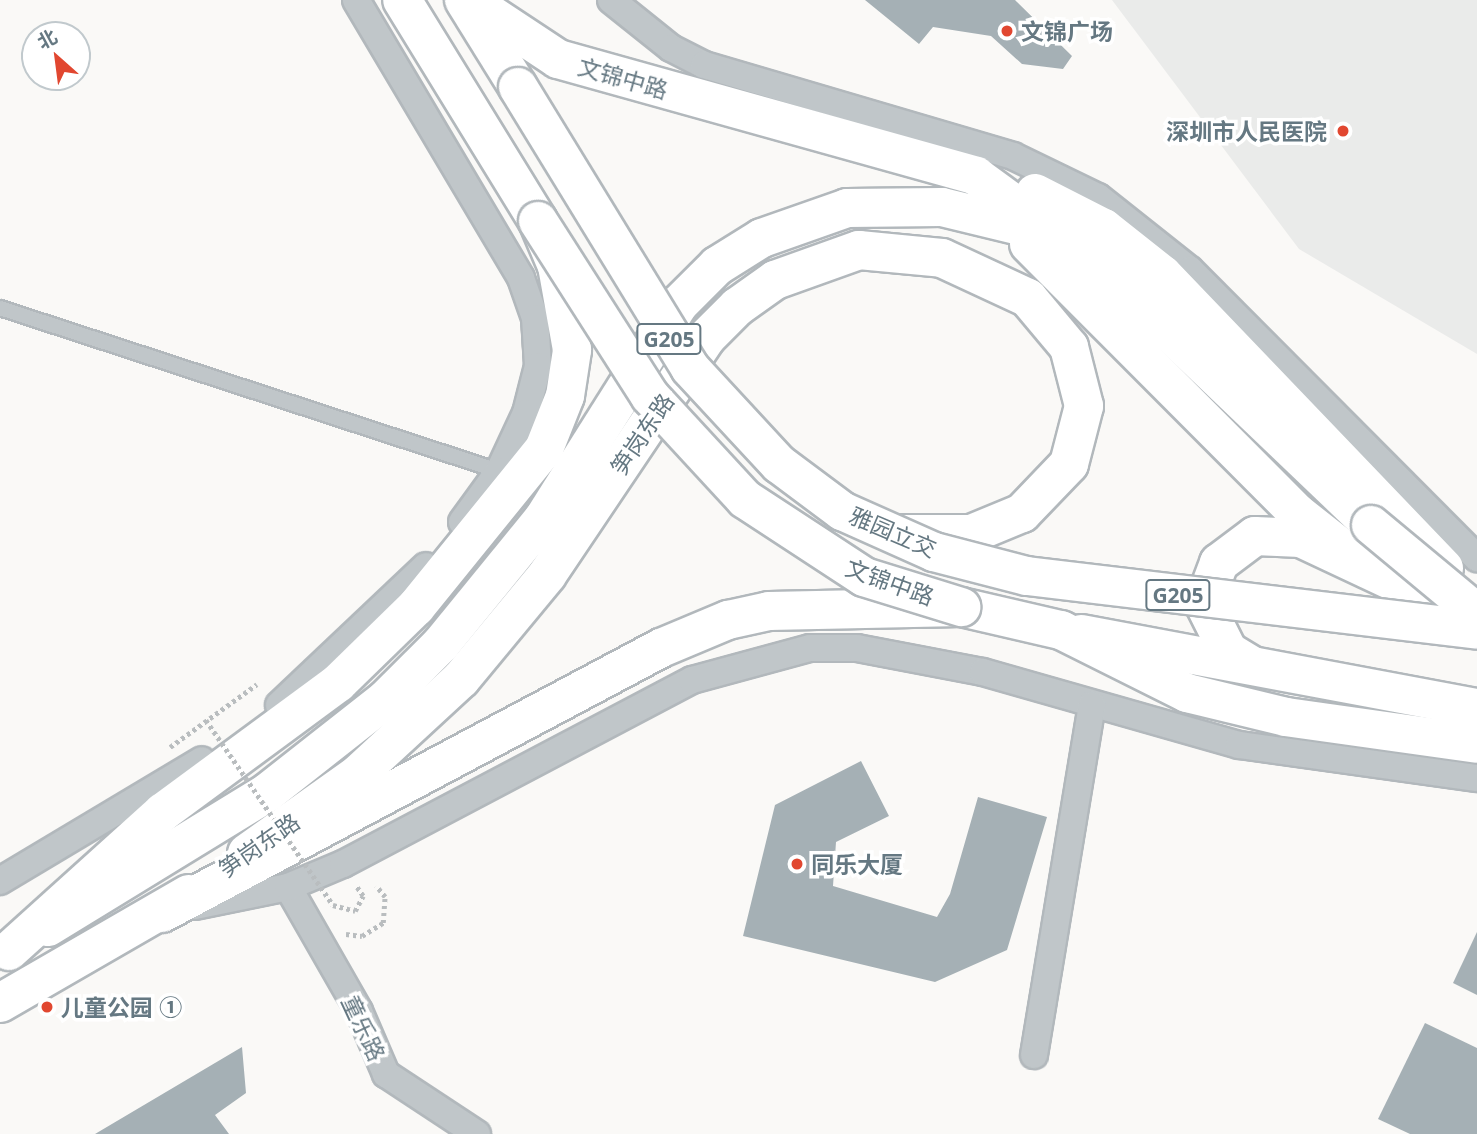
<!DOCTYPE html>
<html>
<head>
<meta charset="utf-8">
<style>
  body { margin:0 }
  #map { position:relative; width:1477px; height:1134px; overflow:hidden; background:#faf9f7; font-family:"Noto Sans","Noto Sans SC",sans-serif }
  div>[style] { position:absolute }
  .built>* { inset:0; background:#eaebea }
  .building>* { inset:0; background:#a5b0b5 }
  .path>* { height:4.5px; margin-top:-2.25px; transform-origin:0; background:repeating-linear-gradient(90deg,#b9bdbf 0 3.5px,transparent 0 7px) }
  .roads { filter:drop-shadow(2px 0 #b2b8bc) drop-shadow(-2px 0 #b2b8bc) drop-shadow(0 2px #b2b8bc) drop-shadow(0 -2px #b2b8bc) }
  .service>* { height:14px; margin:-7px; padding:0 7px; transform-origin:7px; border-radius:7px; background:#c0c6c9 }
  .minor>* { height:26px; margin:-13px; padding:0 13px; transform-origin:13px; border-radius:13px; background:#c0c6c9 }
  .primary>* { height:38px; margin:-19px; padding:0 19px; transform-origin:19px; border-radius:19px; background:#fff }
  .trunk>* { height:38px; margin:-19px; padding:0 19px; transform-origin:19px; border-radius:19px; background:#fff }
  .path-bridge>* { height:4.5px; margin-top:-2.25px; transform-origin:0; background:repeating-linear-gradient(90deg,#b9bdbf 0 3.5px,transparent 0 7px) }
  .bridges { filter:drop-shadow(2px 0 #b2b8bc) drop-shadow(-2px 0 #b2b8bc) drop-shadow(0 2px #b2b8bc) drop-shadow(0 -2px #b2b8bc) }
  .primary-bridge>* { height:38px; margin:-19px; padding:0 19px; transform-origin:19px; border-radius:19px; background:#fff }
  .trunk-bridge>* { height:38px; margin:-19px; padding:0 19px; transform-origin:19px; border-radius:19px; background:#fff }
  .dots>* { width:19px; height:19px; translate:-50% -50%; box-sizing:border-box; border:4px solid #fff; border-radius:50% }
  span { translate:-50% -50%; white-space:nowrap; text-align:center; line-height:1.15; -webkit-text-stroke:7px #fff; paint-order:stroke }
  .shield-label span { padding:2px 5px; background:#fff; border:2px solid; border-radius:5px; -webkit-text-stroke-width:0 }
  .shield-label { font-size:21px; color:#657882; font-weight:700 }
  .poi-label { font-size:23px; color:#657882; font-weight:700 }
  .left { translate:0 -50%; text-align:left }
  .right { translate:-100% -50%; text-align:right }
  .street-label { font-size:23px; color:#657882 }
  .north { position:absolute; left:21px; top:21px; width:70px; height:70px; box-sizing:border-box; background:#fff; border:2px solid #c1c9cd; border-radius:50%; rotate:332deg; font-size:19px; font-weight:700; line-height:28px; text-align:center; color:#657882 }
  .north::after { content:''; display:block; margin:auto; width:24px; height:32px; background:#e14730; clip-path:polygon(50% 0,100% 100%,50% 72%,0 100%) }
</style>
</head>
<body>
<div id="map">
  <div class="built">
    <div style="clip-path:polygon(1112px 0,1477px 0,1477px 354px,1299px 249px)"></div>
  </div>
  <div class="building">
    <div style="clip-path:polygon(865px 0,1015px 0,1072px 56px,1063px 69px,1022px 64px,991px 36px,933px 27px,919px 44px)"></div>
    <div style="clip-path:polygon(861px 761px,889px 816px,836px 842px,833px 886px,937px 917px,950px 894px,978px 797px,1047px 817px,1007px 950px,935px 982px,743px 936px,775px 805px)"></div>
    <div style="clip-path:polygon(1477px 932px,1477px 995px,1453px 983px)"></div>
    <div style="clip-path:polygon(1425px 1023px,1477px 1048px,1477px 1134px,1410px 1134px,1378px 1119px)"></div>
    <div style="clip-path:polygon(242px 1047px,246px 1093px,215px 1115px,229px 1134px,95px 1134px)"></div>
  </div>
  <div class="path">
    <div style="left:170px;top:747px;width:107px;rotate:-35.9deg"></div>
    <div style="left:355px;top:911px;width:17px;rotate:-62deg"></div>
    <div style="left:363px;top:896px;width:12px;rotate:-125deg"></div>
    <div style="left:346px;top:934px;width:16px;rotate:7deg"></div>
    <div style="left:362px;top:936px;width:25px;rotate:-32deg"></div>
    <div style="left:383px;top:923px;width:26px;rotate:-86deg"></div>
    <div style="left:385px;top:897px;width:14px;rotate:-129deg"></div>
  </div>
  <div class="roads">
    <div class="service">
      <div style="left:0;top:308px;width:525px;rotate:18.09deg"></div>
    </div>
    <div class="minor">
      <div style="left:356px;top:0;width:323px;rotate:59.3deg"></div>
      <div style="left:521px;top:278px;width:42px;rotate:70.7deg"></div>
      <div style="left:535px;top:318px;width:48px;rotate:86.4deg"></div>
      <div style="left:538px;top:366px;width:49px;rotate:104.3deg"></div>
      <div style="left:526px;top:413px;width:64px;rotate:115deg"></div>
      <div style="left:499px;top:471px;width:63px;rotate:126deg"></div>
      <div style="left:611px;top:0;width:77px;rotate:38.7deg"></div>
      <div style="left:671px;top:48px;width:37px;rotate:27deg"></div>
      <div style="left:704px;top:65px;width:322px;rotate:16.4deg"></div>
      <div style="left:1013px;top:156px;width:94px;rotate:25.8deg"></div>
      <div style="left:1098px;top:197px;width:117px;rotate:38.4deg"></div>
      <div style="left:1190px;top:270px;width:407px;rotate:45.1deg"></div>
      <div style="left:279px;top:705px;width:202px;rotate:-43.4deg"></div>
      <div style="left:0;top:881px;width:235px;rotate:-30.9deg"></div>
      <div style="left:288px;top:887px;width:143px;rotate:60.2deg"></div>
      <div style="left:359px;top:1011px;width:69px;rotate:66.8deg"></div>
      <div style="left:386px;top:1074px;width:109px;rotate:33.4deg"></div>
      <div style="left:195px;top:906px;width:95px;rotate:-11.5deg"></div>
      <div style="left:288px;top:887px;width:60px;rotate:-22.7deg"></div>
      <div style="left:343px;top:864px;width:395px;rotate:-27.8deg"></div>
      <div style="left:692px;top:680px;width:122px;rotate:-15.2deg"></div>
      <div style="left:810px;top:648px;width:47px"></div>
      <div style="left:857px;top:648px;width:128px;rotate:10.8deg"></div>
      <div style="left:983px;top:672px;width:266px;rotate:15.9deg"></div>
      <div style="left:1239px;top:745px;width:240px;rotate:7.9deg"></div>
      <div style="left:1034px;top:1055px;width:355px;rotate:-80.6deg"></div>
    </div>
    <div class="primary">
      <div style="left:469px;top:0;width:107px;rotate:33.5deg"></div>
      <div style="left:558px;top:59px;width:434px;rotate:15.6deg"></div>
      <div style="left:976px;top:176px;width:155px;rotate:36.1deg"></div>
      <div style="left:1101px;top:267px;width:373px;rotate:43.7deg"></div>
      <div style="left:1035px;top:193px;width:77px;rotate:26.9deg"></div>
      <div style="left:1104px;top:228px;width:75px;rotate:38.5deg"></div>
      <div style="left:1163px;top:275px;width:406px;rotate:46.2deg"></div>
      <div style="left:1029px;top:244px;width:380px;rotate:45.1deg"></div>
      <div style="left:1297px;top:513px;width:90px;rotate:38.3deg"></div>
      <div style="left:1081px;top:634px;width:403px;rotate:10.6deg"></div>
      <div style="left:1251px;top:665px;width:27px;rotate:-149deg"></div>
      <div style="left:1228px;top:651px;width:54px;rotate:-116.6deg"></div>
      <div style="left:1204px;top:603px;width:43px;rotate:-69.4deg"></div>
      <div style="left:1219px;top:563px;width:45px;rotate:-36.9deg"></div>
      <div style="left:1255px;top:536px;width:46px;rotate:2.5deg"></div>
      <div style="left:1301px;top:538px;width:110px;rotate:25.2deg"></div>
      <div style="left:1401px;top:585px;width:77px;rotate:18.9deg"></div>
      <div style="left:247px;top:853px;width:136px;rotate:-35.4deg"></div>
      <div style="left:358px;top:774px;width:140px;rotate:-42.7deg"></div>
      <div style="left:461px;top:679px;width:135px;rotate:-50.4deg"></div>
      <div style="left:547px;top:575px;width:285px;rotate:-56.1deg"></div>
      <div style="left:706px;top:338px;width:44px;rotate:-45deg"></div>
      <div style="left:737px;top:307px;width:47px;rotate:-35.4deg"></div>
      <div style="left:775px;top:280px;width:89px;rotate:-19.7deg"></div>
      <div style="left:859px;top:250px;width:83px;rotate:5.5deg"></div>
      <div style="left:942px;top:258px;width:95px;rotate:24.9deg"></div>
      <div style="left:1028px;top:298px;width:64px;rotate:50.1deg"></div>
      <div style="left:1069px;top:347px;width:61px;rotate:75.7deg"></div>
      <div style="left:1084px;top:406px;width:60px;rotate:104.5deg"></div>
      <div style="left:1069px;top:464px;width:68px;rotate:133.8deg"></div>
      <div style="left:1022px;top:513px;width:55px;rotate:157.6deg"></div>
      <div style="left:971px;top:534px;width:75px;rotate:180deg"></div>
      <div style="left:48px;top:927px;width:258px;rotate:-31.5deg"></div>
      <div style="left:268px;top:792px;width:150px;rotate:-38.2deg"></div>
      <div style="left:386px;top:699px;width:78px;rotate:-45deg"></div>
      <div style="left:441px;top:644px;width:161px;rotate:-50.8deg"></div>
      <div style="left:543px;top:519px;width:254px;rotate:-57.7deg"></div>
      <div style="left:679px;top:304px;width:54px;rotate:-45deg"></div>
      <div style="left:717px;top:266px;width:53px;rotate:-31.9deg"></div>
      <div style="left:762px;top:238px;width:90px;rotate:-19.4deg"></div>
      <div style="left:847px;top:208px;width:95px;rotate:-0.6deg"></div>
      <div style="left:942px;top:207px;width:89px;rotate:13.6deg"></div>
      <div style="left:1029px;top:228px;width:82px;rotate:28.4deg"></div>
      <div style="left:0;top:1003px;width:218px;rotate:-30deg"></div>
    </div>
    <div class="trunk">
      <div style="left:464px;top:0;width:102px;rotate:58.2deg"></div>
      <div style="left:162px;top:913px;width:565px;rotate:-27.97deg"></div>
      <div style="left:661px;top:648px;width:73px;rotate:-22.7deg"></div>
      <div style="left:728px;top:620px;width:42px;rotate:-12.4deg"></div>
      <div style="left:769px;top:611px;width:192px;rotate:-1.2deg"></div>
      <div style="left:961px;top:607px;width:103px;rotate:13deg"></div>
      <div style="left:1061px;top:630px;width:141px;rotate:26.6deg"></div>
      <div style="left:1187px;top:693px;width:102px;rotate:13.6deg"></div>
      <div style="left:1286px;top:717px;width:193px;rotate:8deg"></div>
      <div style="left:9px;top:951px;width:207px;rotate:-42.1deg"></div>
      <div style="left:163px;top:812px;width:217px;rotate:-36.4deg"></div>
      <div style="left:338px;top:683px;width:109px;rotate:-44.3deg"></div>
      <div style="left:416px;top:607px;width:203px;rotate:-51deg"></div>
      <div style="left:544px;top:449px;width:57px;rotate:-68.4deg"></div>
      <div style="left:565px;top:396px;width:47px;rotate:-81.3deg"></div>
      <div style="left:572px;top:350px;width:85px;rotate:-100.1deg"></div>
      <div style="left:557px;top:266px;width:49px;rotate:-112.9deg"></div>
      <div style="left:538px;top:221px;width:259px;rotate:-121.6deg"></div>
    </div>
  </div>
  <div class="path-bridge">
    <div style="left:206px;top:720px;width:224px;rotate:55.5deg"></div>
    <div style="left:333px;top:905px;width:23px;rotate:15deg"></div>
  </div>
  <div class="bridges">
    <div class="primary-bridge">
      <div style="left:1371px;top:525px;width:138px;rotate:39.7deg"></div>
    </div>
    <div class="trunk-bridge">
      <div style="left:518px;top:87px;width:329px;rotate:58.5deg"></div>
      <div style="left:690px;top:368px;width:131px;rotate:47.2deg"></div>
      <div style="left:779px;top:464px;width:79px;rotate:36.7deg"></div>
      <div style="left:842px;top:511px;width:101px;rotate:24deg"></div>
      <div style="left:934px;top:552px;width:96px;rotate:14.5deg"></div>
      <div style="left:1027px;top:576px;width:453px;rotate:6.8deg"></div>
      <div style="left:538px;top:221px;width:208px;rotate:57.4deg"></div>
      <div style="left:650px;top:396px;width:140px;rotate:47.3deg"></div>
      <div style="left:745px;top:499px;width:142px;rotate:33.2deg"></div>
      <div style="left:864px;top:577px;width:102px;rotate:17.2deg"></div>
    </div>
  </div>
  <div class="dots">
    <div style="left:1007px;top:31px;background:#e14730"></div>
    <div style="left:1343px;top:131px;background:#e14730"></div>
    <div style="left:797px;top:864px;background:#e14730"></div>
    <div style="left:47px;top:1007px;background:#e14730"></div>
  </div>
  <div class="shield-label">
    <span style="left:669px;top:339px">G205</span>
    <span style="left:1178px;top:595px">G205</span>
  </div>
  <div class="poi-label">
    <span class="left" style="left:1021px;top:31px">文锦广场</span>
    <span class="right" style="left:1327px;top:131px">深圳市人民医院</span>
    <span class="left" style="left:811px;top:864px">同乐大厦</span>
    <span class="left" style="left:61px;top:1007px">儿童公园 ①</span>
  </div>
  <div class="street-label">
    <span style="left:623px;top:78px;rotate:16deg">文锦中路</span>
    <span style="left:642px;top:434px;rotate:-56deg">笋岗东路</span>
    <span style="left:893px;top:532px;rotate:23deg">雅园立交</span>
    <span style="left:890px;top:582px;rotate:20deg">文锦中路</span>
    <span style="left:259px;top:845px;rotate:-35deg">笋岗东路</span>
    <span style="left:364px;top:1028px;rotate:65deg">童乐路</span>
  </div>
  <div class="north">北</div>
</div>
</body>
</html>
